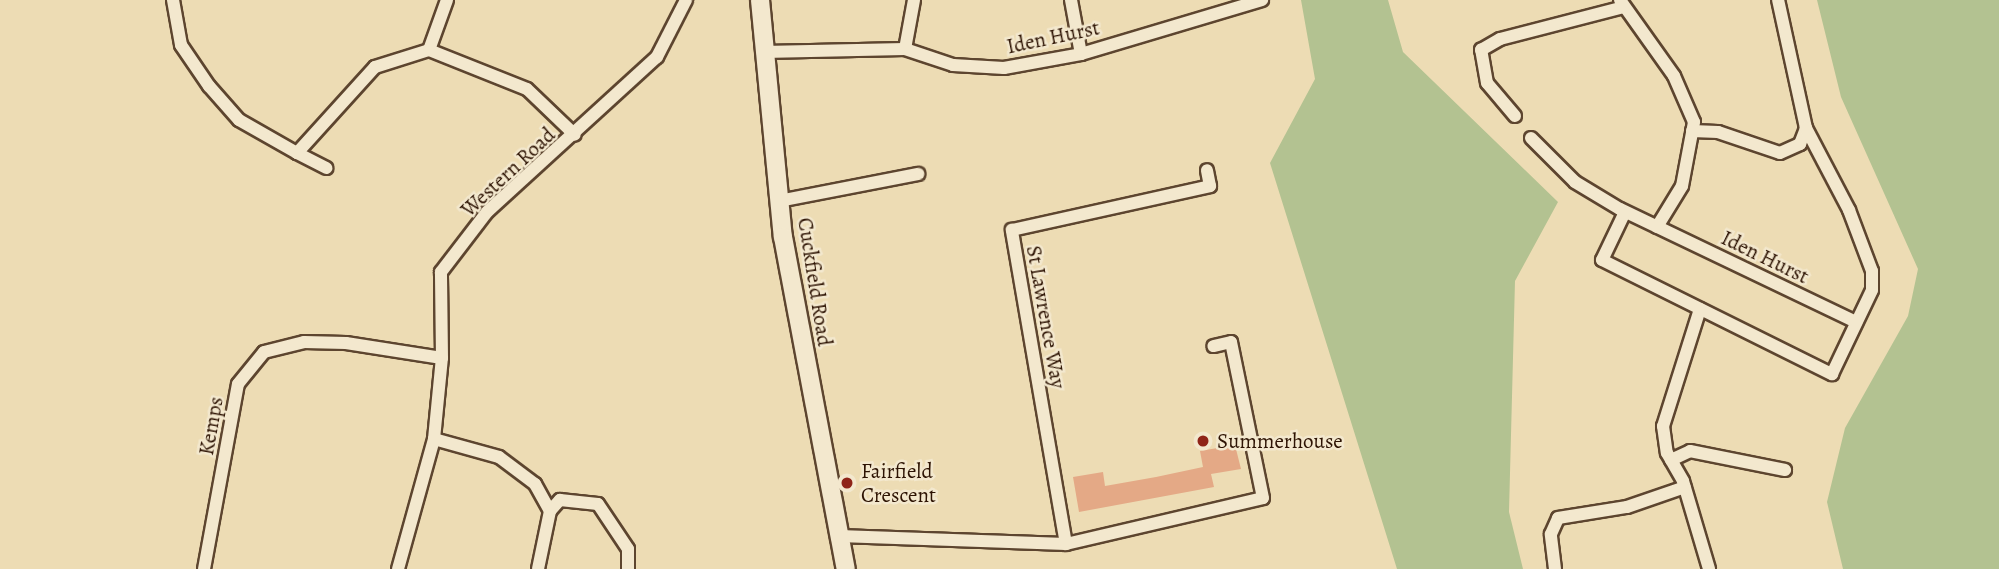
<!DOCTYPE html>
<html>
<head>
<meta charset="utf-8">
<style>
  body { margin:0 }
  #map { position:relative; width:1999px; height:569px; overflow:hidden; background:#eddcb4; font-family:Alegreya,serif }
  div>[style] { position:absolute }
  .green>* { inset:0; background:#b3c291 }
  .building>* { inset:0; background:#e4a986 }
  .roads { filter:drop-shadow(2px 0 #5d452f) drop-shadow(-2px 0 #5d452f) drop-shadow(0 2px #5d452f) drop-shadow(0 -2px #5d452f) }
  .street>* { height:12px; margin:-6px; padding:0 6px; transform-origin:6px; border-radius:6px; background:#f3e8ce }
  .secondary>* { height:18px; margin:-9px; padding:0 9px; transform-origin:9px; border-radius:9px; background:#f3e8ce }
  .dots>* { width:19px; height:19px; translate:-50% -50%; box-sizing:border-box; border:4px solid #f3e8ce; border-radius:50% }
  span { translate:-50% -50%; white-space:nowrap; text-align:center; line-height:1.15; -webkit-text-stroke:5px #f3e8ce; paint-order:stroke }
  .street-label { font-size:21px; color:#2d1303 }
  .poi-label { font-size:21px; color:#2d1303 }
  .left { translate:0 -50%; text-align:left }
</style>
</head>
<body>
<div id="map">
  <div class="green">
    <div style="clip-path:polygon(1301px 0,1388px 0,1403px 52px,1558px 202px,1515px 281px,1509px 512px,1523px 569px,1397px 569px,1270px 163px,1315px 79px)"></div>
    <div style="clip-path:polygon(1817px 0,1999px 0,1999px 569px,1843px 569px,1827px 502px,1845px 428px,1908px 316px,1918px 269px,1841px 97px)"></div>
  </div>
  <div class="building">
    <div style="clip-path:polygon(1235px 445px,1241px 469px,1211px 474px,1214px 487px,1079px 512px,1073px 477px,1103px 472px,1105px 486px,1156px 477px,1203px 467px,1200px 451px)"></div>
  </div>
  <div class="roads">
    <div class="street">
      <div style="left:173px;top:0;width:46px;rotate:79.9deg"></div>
      <div style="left:181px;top:45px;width:50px;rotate:55.7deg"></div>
      <div style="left:209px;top:86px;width:45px;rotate:48.6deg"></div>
      <div style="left:239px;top:120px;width:67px;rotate:29.6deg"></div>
      <div style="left:297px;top:153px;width:116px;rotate:-47.8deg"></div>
      <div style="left:375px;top:67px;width:57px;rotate:-17.5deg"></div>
      <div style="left:429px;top:50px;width:105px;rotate:21.7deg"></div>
      <div style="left:527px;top:89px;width:66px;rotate:43.8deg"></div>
      <div style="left:1071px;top:0;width:55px;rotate:79.5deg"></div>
      <div style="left:1620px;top:0;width:93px;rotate:54.6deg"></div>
      <div style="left:1674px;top:76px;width:50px;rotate:66.5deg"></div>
      <div style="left:1694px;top:122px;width:65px;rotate:100.6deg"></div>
      <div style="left:1682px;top:186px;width:48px;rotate:121.4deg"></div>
      <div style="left:905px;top:49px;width:50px;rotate:-79.6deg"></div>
      <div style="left:429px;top:50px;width:53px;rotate:-70.2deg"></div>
      <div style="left:763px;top:52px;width:142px;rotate:-1.2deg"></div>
      <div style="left:905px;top:49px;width:51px;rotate:18.4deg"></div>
      <div style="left:953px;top:65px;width:51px;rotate:3.4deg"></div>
      <div style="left:1004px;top:68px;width:78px;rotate:-10.3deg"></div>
      <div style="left:1081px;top:54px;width:189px;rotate:-16.6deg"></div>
      <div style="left:1515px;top:116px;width:43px;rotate:-130.3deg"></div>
      <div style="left:1487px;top:83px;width:34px;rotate:-100deg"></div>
      <div style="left:1481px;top:50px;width:22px;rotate:-30deg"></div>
      <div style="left:1500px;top:39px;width:128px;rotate:-14.5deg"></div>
      <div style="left:1692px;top:131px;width:26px;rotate:2deg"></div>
      <div style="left:1718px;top:132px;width:65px;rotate:18.7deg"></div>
      <div style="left:1780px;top:153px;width:22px;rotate:-24deg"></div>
      <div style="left:1800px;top:144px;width:17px;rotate:-69deg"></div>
      <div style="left:1806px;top:128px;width:131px;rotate:-102.3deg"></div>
      <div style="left:1531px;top:138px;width:62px;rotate:45deg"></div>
      <div style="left:1575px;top:182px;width:52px;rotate:31deg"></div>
      <div style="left:1620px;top:209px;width:262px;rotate:25.6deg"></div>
      <div style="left:297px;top:153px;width:33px;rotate:27deg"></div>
      <div style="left:779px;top:201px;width:142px;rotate:-11deg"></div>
      <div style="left:1625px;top:212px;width:53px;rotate:115.6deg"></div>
      <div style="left:1602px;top:260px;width:257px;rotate:26.4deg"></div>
      <div style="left:1832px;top:374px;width:93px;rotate:-64.5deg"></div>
      <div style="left:1872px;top:290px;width:19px;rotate:-90deg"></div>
      <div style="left:1872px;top:271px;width:65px;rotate:-110.7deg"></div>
      <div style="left:1849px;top:210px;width:93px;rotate:-117.7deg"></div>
      <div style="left:1700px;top:309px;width:123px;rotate:107.5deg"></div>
      <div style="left:1663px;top:426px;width:27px;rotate:82deg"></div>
      <div style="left:1667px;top:453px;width:32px;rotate:60deg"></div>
      <div style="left:1683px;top:481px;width:92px;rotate:73.5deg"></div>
      <div style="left:434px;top:439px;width:67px;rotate:15.5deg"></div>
      <div style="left:499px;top:457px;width:45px;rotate:36.9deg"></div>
      <div style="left:535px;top:484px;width:31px;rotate:61deg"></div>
      <div style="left:550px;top:511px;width:59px;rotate:101.7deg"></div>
      <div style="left:1671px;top:460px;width:21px;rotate:-25deg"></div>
      <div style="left:1690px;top:451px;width:97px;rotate:11.3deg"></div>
      <div style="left:550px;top:511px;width:15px;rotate:-48deg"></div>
      <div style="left:560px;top:500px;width:38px;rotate:6deg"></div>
      <div style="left:598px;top:504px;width:54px;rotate:56.3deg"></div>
      <div style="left:628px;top:549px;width:20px;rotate:90deg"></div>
      <div style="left:839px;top:536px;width:227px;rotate:2deg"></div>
      <div style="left:1066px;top:544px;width:202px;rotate:-13.1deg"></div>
      <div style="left:1263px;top:498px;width:159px;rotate:-101.6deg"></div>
      <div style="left:1231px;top:342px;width:18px;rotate:167deg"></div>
      <div style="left:1066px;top:544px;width:319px;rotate:-99.8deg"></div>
      <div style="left:1012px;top:230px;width:203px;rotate:-12.5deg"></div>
      <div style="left:1210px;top:186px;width:16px;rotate:-101deg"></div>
      <div style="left:204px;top:569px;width:188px;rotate:-79.6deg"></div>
      <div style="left:238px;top:384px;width:41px;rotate:-50.9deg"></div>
      <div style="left:264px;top:352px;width:41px;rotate:-14deg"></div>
      <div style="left:304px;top:342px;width:42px;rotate:1.4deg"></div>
      <div style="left:346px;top:343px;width:97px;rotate:8.9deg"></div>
      <div style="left:398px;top:569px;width:135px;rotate:-74.5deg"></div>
      <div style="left:434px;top:439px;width:81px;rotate:-84.4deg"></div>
      <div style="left:442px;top:358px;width:86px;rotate:-90.7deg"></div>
      <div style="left:441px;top:272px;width:76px;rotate:-52.5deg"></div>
      <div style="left:487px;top:212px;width:230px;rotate:-42.4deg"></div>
      <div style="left:657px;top:57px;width:64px;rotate:-63deg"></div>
      <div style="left:1555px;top:569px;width:35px;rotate:-97deg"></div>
      <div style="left:1551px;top:534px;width:17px;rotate:-66deg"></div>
      <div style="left:1558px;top:518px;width:70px;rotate:-9.1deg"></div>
      <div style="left:1627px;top:507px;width:61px;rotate:-19deg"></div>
    </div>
    <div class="secondary">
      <div style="left:760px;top:0;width:238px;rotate:84.5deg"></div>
      <div style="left:783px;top:237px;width:338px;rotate:79.3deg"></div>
    </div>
  </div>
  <div class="dots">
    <div style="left:1203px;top:441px;background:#8f2418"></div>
    <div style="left:847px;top:483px;background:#8f2418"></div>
  </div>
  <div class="street-label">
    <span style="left:1053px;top:37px;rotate:-12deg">Iden Hurst</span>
    <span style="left:508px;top:172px;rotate:-43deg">Western Road</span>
    <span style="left:1765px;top:257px;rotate:26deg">Iden Hurst</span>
    <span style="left:815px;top:282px;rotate:81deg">Cuckfield Road</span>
    <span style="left:1046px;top:317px;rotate:80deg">St Lawrence Way</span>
    <span style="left:211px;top:426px;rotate:-80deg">Kemps</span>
  </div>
  <div class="poi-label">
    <span class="left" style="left:1217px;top:441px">Summerhouse</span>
    <span class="left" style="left:861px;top:483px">Fairfield<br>Crescent</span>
  </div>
</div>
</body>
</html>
